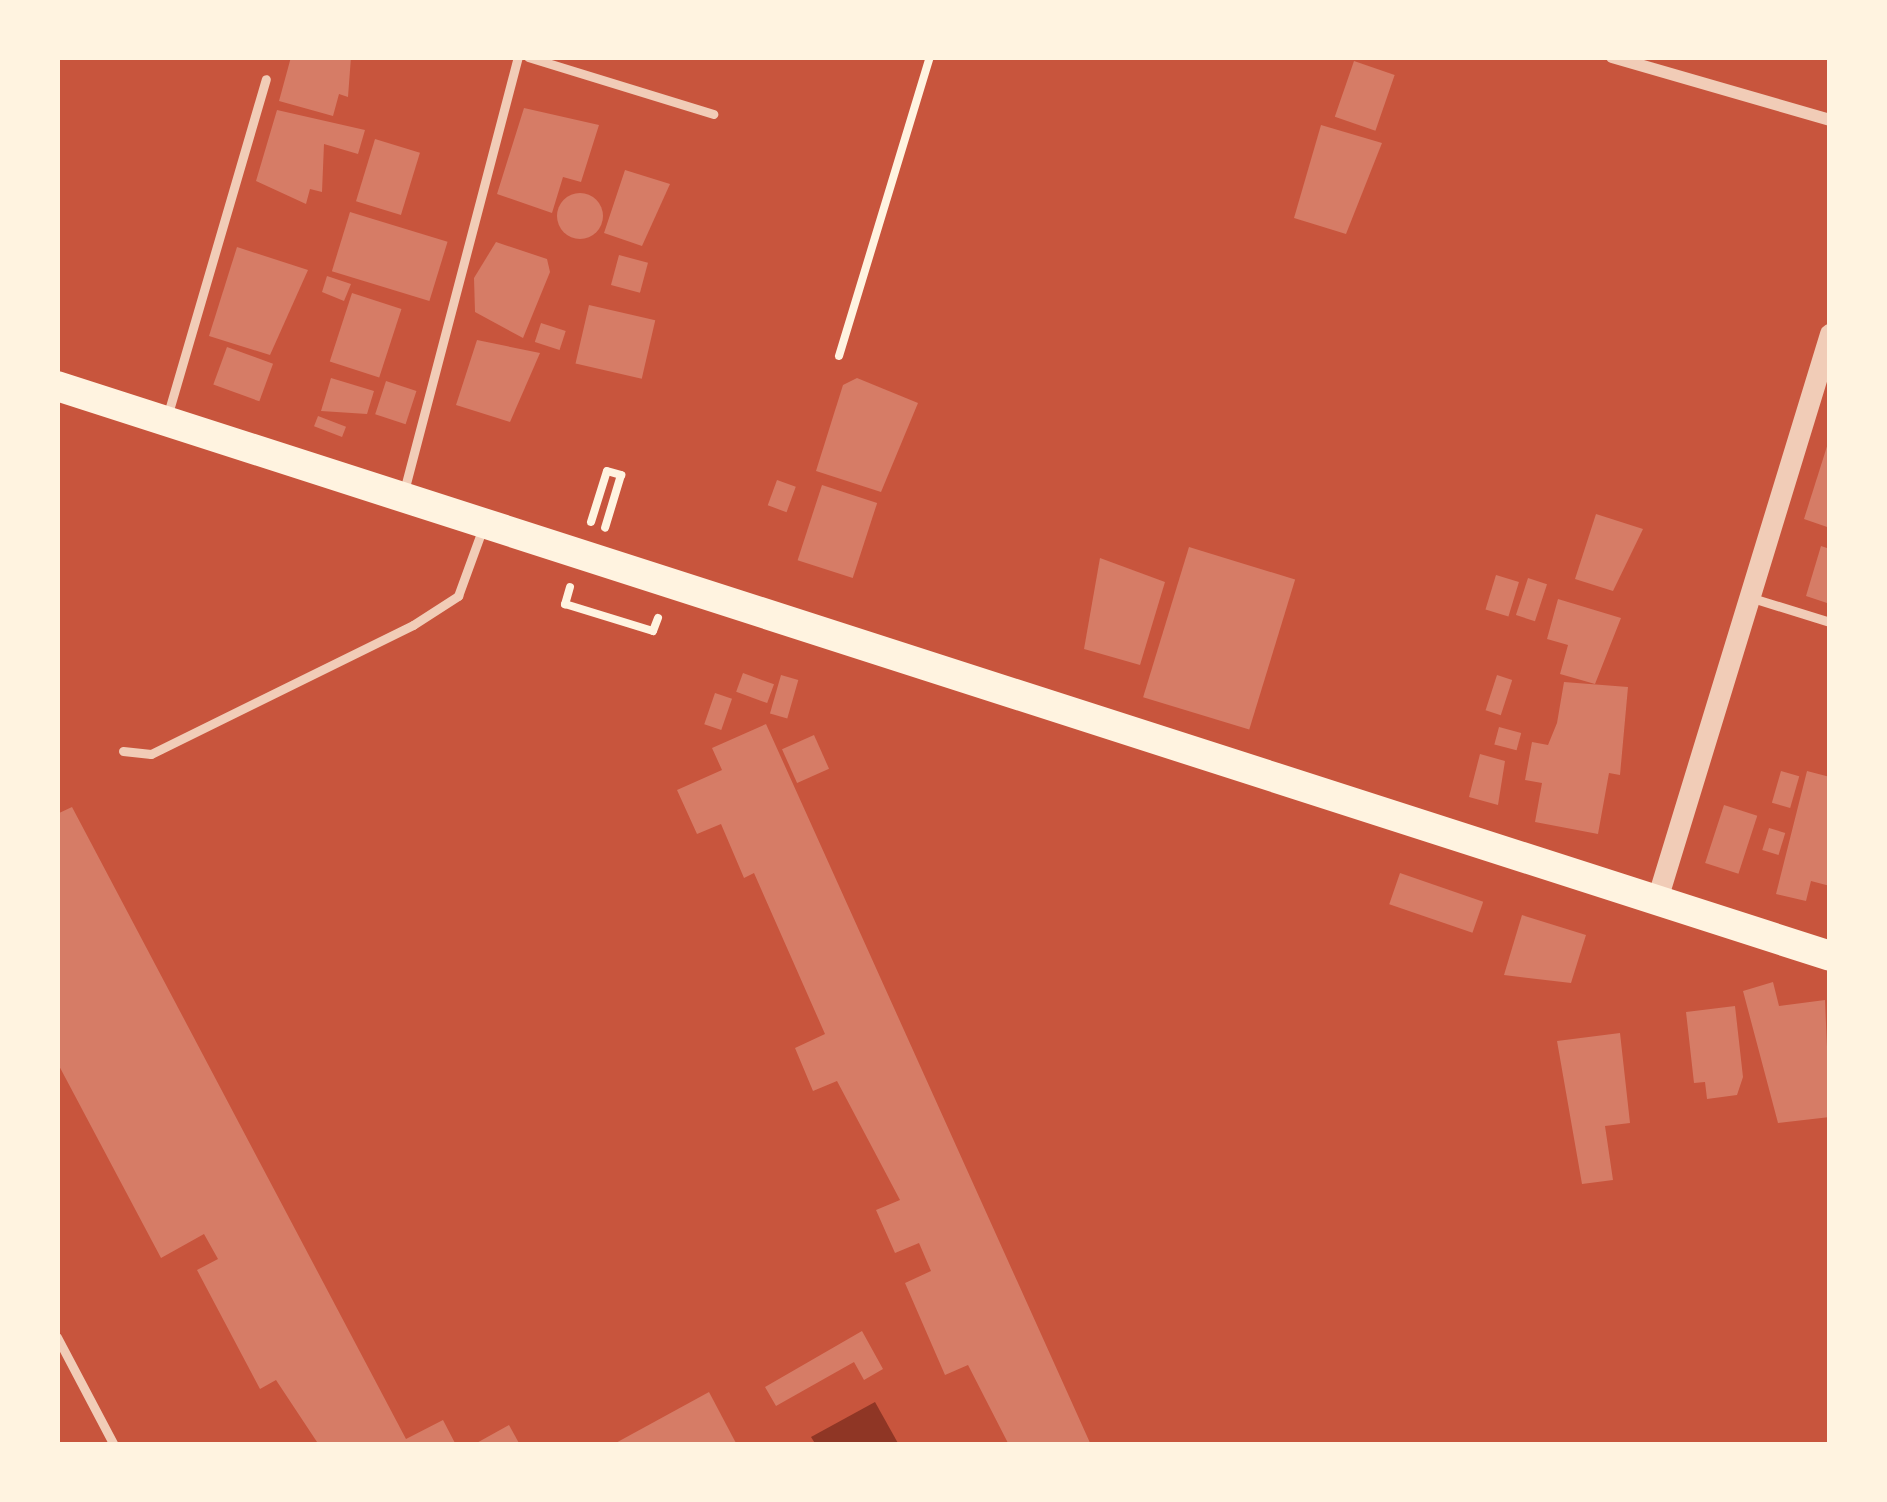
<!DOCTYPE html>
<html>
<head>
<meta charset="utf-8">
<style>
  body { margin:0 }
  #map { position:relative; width:1887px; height:1502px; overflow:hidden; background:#c8553d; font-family:"Zilla Slab",serif }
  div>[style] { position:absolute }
  .water>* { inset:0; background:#8f3625 }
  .building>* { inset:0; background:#d67c66; transform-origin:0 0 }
  .round { border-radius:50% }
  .path>* { height:8px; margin:-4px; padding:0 4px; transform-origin:4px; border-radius:4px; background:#fff3e0 }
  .service>* { height:9px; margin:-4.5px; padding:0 4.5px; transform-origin:4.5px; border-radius:4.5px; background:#f1ccb7 }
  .minor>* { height:12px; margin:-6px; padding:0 6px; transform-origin:6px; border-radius:6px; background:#f1ccb7 }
  .tertiary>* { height:21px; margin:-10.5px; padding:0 10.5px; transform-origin:10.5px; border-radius:10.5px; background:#f1ccb7 }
  .primary>* { height:30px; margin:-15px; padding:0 15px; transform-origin:15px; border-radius:15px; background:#fff3e0 }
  span { translate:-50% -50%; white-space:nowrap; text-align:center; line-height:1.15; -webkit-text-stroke:12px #fff3e0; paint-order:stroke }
  .frame { position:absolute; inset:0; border:60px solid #fff3e0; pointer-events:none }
</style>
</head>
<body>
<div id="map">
  <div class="water">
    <div style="clip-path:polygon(875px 1402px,899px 1445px,816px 1445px,811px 1437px)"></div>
  </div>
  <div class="building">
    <div style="clip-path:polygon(291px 57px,351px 57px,348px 97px,339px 94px,333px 116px,279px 101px)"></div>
    <div style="left:1354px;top:61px;width:43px;height:59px;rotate:19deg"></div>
    <div style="clip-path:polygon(524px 108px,599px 125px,581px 182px,563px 177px,552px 213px,497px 194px)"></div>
    <div style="clip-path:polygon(277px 110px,365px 130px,358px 154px,324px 144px,322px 192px,310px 189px,306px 204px,256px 181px)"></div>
    <div style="clip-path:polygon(1321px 125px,1382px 143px,1346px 234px,1294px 218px)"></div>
    <div style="left:375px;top:139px;width:47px;height:65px;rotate:17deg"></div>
    <div style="clip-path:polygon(625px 170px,670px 184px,642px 246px,604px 233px)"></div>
    <div class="round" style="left:557px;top:193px;width:46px;height:46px"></div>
    <div style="left:350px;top:212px;width:102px;height:62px;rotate:17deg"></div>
    <div style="clip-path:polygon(496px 242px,547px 259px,550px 272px,523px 338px,475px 312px,474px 278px)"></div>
    <div style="clip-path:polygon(237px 247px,308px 270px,270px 355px,209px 336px)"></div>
    <div style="left:619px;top:255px;width:30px;height:31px;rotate:15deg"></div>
    <div style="clip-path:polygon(327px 276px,351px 284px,344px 301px,322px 292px)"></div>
    <div style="left:352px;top:293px;width:52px;height:72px;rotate:18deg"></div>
    <div style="left:589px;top:305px;width:68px;height:60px;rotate:13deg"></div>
    <div style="left:541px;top:323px;width:26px;height:20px;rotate:18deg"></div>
    <div style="clip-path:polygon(477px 340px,540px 353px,510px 422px,456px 405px)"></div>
    <div style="left:227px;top:347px;width:49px;height:40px;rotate:20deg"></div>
    <div style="clip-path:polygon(331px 378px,374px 391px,367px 414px,321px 411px)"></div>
    <div style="clip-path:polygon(857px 378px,918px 403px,881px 492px,816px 471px,843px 385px)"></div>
    <div style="left:386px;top:381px;width:32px;height:35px;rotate:18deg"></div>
    <div style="left:318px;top:416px;width:30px;height:11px;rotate:21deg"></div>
    <div style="clip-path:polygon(1829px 440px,1830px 440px,1830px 528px,1804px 519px)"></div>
    <div style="left:777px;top:480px;width:20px;height:27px;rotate:20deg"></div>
    <div style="left:822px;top:485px;width:58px;height:79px;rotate:18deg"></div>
    <div style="clip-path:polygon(1596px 514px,1643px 529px,1613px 591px,1575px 579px)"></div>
    <div style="clip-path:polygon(1821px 546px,1830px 549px,1830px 604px,1806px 596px)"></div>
    <div style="left:1189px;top:547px;width:111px;height:157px;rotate:17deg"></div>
    <div style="clip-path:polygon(1100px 558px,1165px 582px,1140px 665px,1084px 649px)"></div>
    <div style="left:1496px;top:575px;width:24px;height:36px;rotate:17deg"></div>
    <div style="left:1528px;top:578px;width:20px;height:39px;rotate:18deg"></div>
    <div style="clip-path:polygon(1558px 599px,1621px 618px,1595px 684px,1560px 674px,1568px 645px,1547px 639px)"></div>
    <div style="left:743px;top:673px;width:33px;height:20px;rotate:20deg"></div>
    <div style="left:781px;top:675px;width:18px;height:40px;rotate:16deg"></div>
    <div style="left:1497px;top:675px;width:16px;height:37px;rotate:18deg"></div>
    <div style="clip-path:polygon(1564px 682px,1628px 687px,1620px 775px,1609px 773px,1598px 834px,1535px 822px,1542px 783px,1525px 780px,1532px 742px,1548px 745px,1557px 723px)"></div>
    <div style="left:715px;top:693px;width:18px;height:33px;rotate:19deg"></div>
    <div style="clip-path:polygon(766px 724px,1091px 1445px,1009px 1445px,968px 1365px,945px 1375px,905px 1283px,931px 1271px,919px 1243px,895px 1253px,876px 1210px,900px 1200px,837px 1081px,813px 1091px,795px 1048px,825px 1034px,754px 873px,744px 878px,721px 824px,697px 834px,677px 790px,722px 770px,712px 748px)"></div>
    <div style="left:1499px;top:727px;width:23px;height:18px;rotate:15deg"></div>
    <div style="left:814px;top:735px;width:37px;height:35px;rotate:66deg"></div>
    <div style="clip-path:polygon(1480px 754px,1505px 761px,1498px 805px,1469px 797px)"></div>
    <div style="left:1781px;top:771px;width:19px;height:33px;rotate:16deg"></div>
    <div style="clip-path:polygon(1807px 771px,1830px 777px,1830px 886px,1811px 881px,1806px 901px,1776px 894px)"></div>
    <div style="left:1724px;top:805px;width:35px;height:61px;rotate:18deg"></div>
    <div style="clip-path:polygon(72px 807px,406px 1439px,443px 1420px,456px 1445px,319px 1445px,276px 1380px,260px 1389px,197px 1270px,218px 1259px,204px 1234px,161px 1258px,57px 1062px,57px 814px)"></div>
    <div style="left:1769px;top:828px;width:17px;height:23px;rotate:17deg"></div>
    <div style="left:1400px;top:873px;width:88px;height:33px;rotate:19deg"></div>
    <div style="clip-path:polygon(1522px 915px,1586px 935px,1571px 983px,1504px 975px)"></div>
    <div style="clip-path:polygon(1773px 982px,1779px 1006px,1825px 1000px,1830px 1117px,1778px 1123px,1743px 991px)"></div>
    <div style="clip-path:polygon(1735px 1006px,1743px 1077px,1737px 1095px,1707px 1099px,1705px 1082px,1694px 1083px,1686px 1012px)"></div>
    <div style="clip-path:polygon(1620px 1033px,1630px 1123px,1605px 1126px,1613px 1180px,1582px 1184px,1557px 1041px)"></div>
    <div style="clip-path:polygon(862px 1331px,883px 1369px,864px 1380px,854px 1362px,776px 1406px,765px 1387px)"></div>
    <div style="clip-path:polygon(709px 1392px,737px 1445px,612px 1445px)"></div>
    <div style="clip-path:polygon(509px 1425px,520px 1445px,473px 1445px)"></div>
  </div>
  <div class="path">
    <div style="left:839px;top:356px;width:313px;rotate:-73.1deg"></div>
    <div style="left:591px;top:522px;width:53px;rotate:-72.6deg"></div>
    <div style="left:607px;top:471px;width:15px;rotate:16deg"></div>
    <div style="left:621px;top:475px;width:55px;rotate:106.8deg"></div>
    <div style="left:570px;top:587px;width:18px;rotate:106deg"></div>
    <div style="left:565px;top:604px;width:92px;rotate:17.1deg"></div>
    <div style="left:653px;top:631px;width:14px;rotate:-69deg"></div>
  </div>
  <div class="service">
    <div style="left:528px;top:57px;width:194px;rotate:17.1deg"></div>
    <div style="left:167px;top:417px;width:352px;rotate:-73.7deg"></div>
    <div style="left:404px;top:491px;width:449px;rotate:-75.3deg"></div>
    <div style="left:1749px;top:597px;width:85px;rotate:17.2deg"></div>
    <div style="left:123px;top:751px;width:28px;rotate:6deg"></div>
    <div style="left:151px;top:754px;width:292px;rotate:-26.2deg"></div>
    <div style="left:413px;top:625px;width:54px;rotate:-32.8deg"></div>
    <div style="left:458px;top:596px;width:70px;rotate:-70deg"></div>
    <div style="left:57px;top:1337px;width:122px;rotate:62.2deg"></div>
  </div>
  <div class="minor">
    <div style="left:1612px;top:57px;width:227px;rotate:16.1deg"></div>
  </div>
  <div class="tertiary">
    <div style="left:1657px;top:899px;width:591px;rotate:-72.98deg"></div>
  </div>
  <div class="primary">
    <div style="left:57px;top:386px;width:1862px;rotate:17.82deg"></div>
  </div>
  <div class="frame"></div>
</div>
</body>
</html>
